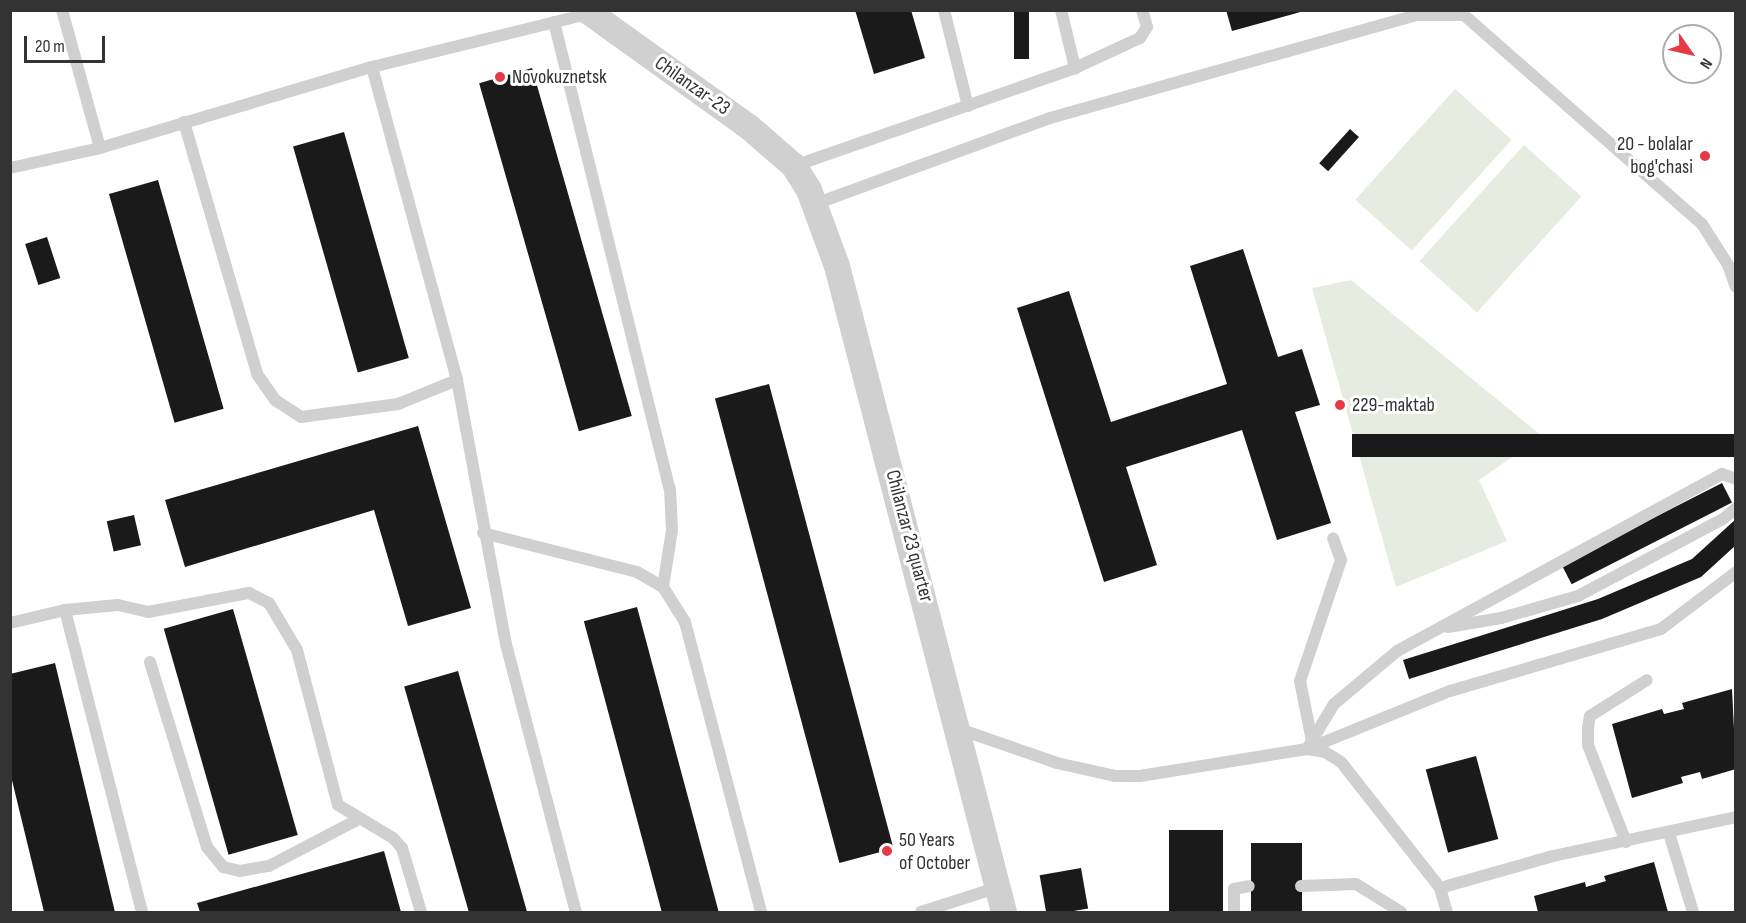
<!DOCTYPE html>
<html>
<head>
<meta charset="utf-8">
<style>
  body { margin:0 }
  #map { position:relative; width:1746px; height:923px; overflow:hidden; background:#fff; font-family:"Sofia Sans Condensed",sans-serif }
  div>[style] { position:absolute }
  .green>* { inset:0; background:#e6ecdf; transform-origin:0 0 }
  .building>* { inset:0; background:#1a1a1a; transform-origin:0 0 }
  .lane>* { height:12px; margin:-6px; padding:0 6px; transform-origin:6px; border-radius:6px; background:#d0d0d0 }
  .street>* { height:26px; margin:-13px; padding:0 13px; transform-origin:13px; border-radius:13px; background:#d0d0d0 }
  .dots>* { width:16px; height:16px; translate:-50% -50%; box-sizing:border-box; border:3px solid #fff; border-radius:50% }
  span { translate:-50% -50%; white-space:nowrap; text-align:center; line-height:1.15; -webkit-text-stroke:6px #fff; paint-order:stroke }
  .poi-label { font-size:20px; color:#333 }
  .left { translate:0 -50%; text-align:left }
  .right { translate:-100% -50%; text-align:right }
  .street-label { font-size:20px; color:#333 }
  .frame { position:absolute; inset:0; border:12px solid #333; pointer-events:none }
  .north { position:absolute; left:1662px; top:24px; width:60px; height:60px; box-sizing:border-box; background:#fff; border:2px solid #adadad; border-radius:50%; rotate:124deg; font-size:16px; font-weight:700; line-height:24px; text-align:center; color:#333 }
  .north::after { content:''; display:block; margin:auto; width:21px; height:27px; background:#e63946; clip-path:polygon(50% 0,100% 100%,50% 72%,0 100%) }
  .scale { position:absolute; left:24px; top:36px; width:81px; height:27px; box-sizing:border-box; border:3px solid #333; border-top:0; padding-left:8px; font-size:18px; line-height:21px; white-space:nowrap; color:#333; -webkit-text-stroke:4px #fff; paint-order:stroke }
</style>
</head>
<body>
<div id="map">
  <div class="green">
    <div style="left:1455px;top:89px;width:76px;height:149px;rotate:42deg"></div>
    <div style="left:1524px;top:145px;width:77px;height:156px;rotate:42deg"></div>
    <div style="clip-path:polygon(1351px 280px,1542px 436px,1479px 480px,1507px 541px,1396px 587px,1312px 288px)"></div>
  </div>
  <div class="building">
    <div style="clip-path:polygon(855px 10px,911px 10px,925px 58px,874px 74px)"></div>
    <div style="left:1014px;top:10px;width:15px;height:49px"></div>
    <div style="clip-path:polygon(1226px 10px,1304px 10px,1304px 11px,1232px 31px)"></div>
    <div style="left:532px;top:68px;width:362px;height:55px;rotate:74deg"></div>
    <div style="left:1350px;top:129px;width:12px;height:46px;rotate:42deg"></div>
    <div style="left:344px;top:132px;width:235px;height:53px;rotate:74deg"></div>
    <div style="left:158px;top:180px;width:238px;height:51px;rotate:74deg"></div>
    <div style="left:47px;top:237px;width:43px;height:23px;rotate:72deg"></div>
    <div style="clip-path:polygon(1243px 249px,1278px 357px,1302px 349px,1320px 405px,1295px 412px,1331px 523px,1277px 540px,1242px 430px,1126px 467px,1157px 565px,1104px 582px,1017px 308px,1069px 291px,1111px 422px,1227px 384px,1190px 266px)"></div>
    <div style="left:769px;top:384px;width:481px;height:56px;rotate:75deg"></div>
    <div style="clip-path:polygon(418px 426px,471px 608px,408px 626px,374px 510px,185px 567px,165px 500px)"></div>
    <div style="left:1736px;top:434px;width:23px;height:384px;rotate:90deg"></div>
    <div style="left:1722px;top:483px;width:22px;height:180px;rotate:63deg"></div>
    <div style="left:134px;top:515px;width:31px;height:28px;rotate:77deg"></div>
    <div style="clip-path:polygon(1736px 519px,1736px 545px,1701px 577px,1602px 619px,1409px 679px,1403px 660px,1598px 599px,1692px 559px)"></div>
    <div style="left:637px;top:607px;width:316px;height:55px;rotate:75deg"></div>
    <div style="left:233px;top:609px;width:235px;height:72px;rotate:74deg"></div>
    <div style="clip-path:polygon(55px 663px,115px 912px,44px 912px,10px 772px,10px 674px)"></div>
    <div style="left:458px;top:671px;width:250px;height:56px;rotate:74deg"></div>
    <div style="clip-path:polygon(1732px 689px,1736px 769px,1702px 779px,1700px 772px,1681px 777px,1683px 783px,1632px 798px,1612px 724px,1662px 709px,1664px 714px,1684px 709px,1682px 703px)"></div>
    <div style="left:1476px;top:756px;width:86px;height:52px;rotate:75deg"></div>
    <div style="left:1169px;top:830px;width:54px;height:82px"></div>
    <div style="left:1251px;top:843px;width:51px;height:69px"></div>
    <div style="clip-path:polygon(384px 851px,401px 912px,200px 912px,197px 903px)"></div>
    <div style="clip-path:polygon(1654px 862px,1668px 912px,1538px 912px,1534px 896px,1585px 882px,1586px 887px,1606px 881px,1604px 876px)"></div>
    <div style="left:1081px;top:868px;width:41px;height:42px;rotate:80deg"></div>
  </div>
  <div class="lane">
    <div style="left:62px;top:10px;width:143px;rotate:74.6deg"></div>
    <div style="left:944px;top:10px;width:99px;rotate:76deg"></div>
    <div style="left:1061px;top:10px;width:60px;rotate:76.4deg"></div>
    <div style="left:554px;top:22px;width:481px;rotate:76.1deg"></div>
    <div style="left:670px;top:489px;width:41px;rotate:87.2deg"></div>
    <div style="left:672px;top:530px;width:58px;rotate:99deg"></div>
    <div style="left:372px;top:67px;width:324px;rotate:74.8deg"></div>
    <div style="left:457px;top:380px;width:269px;rotate:79.5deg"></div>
    <div style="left:506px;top:644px;width:277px;rotate:75.4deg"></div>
    <div style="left:184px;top:122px;width:262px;rotate:73.8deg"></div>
    <div style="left:257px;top:374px;width:32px;rotate:55deg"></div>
    <div style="left:275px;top:400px;width:31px;rotate:33deg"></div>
    <div style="left:301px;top:417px;width:98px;rotate:-7.6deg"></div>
    <div style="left:398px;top:404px;width:64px;rotate:-22.1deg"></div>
    <div style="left:794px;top:166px;width:298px;rotate:-19.2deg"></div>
    <div style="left:1075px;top:68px;width:72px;rotate:-24.8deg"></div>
    <div style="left:1140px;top:38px;width:13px;rotate:-58deg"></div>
    <div style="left:1147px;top:27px;width:18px;rotate:-106deg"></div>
    <div style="left:10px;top:168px;width:92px;rotate:-12.5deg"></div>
    <div style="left:100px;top:148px;width:284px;rotate:-16.6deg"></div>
    <div style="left:372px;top:67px;width:222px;rotate:-13.8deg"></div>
    <div style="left:815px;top:204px;width:250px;rotate:-20.1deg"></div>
    <div style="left:1050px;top:118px;width:380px;rotate:-15.7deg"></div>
    <div style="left:1416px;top:15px;width:48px"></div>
    <div style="left:1464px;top:15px;width:317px;rotate:41.3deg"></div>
    <div style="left:1702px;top:224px;width:49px;rotate:57.6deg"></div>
    <div style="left:1728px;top:265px;width:23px;rotate:70deg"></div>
    <div style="left:1736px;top:479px;width:15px;rotate:-160deg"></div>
    <div style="left:1722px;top:474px;width:371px;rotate:151.4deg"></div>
    <div style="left:1396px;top:652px;width:81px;rotate:140deg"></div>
    <div style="left:1334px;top:704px;width:52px;rotate:121deg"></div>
    <div style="left:1307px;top:749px;width:154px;rotate:-22.1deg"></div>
    <div style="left:1450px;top:691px;width:220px;rotate:-16.4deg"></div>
    <div style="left:1661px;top:629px;width:94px;rotate:-37.2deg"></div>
    <div style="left:483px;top:533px;width:159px;rotate:14.2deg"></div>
    <div style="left:637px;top:572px;width:30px;rotate:30deg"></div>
    <div style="left:663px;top:587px;width:41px;rotate:57.8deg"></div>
    <div style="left:685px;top:622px;width:300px;rotate:75.3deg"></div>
    <div style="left:65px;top:610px;width:312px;rotate:75.7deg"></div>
    <div style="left:10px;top:623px;width:57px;rotate:-13.3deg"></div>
    <div style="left:65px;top:610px;width:53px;rotate:-5.4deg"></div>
    <div style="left:118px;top:605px;width:31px;rotate:13deg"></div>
    <div style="left:148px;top:612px;width:103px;rotate:-10.7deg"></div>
    <div style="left:249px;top:593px;width:22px;rotate:27deg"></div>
    <div style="left:269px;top:603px;width:55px;rotate:59.2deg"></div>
    <div style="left:297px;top:650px;width:160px;rotate:75.2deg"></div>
    <div style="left:338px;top:805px;width:64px;rotate:31deg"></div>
    <div style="left:393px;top:838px;width:13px;rotate:48deg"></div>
    <div style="left:402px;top:848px;width:67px;rotate:73.5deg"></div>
    <div style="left:1448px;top:627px;width:54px;rotate:-9.6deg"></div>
    <div style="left:1501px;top:618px;width:80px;rotate:-15.9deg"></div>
    <div style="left:1578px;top:596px;width:164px;rotate:-28deg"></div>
    <div style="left:1723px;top:519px;width:17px;rotate:-40deg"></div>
    <div style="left:150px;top:662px;width:194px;rotate:72.9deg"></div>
    <div style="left:207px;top:847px;width:26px;rotate:51deg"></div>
    <div style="left:223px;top:867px;width:17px;rotate:13deg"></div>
    <div style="left:240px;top:871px;width:29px;rotate:-10deg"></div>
    <div style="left:269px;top:866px;width:102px;rotate:-27.6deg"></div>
    <div style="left:959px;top:729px;width:104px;rotate:19.1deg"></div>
    <div style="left:1057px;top:763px;width:59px;rotate:12.6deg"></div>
    <div style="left:1115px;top:776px;width:25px"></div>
    <div style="left:1140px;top:776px;width:169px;rotate:-9.2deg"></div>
    <div style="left:1307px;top:749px;width:18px;rotate:9deg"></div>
    <div style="left:1325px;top:752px;width:19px;rotate:32deg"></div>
    <div style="left:1341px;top:762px;width:160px;rotate:51.8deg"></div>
    <div style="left:1440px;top:888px;width:25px;rotate:74deg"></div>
    <div style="left:1312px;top:741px;width:61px;rotate:-101.3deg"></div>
    <div style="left:1300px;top:681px;width:128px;rotate:-71.3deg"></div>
    <div style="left:1341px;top:560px;width:23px;rotate:-110deg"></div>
    <div style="left:1669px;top:833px;width:83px;rotate:73.1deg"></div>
    <div style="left:1626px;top:842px;width:104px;rotate:-111.4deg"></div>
    <div style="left:1588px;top:745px;width:17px;rotate:-90deg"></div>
    <div style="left:1588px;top:728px;width:12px;rotate:-81deg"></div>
    <div style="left:1590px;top:716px;width:67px;rotate:-32.3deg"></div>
    <div style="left:1301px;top:886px;width:55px;rotate:-2.1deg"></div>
    <div style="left:1356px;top:884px;width:53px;rotate:31.9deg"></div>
    <div style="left:1440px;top:888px;width:117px;rotate:-15.8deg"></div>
    <div style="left:1553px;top:856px;width:187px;rotate:-12deg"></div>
    <div style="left:921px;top:912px;width:82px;rotate:-17.8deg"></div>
    <div style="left:1234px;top:912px;width:23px;rotate:-90deg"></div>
    <div style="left:1234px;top:889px;width:15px;rotate:-11deg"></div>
  </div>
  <div class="street">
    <div style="left:586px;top:10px;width:201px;rotate:35.7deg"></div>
    <div style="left:749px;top:127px;width:60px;rotate:40.9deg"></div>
    <div style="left:794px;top:166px;width:28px;rotate:58deg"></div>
    <div style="left:809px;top:190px;width:81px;rotate:69.8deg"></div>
    <div style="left:837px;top:266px;width:667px;rotate:75.51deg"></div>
  </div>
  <div class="dots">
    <div style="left:500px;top:77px;background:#e63946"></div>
    <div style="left:1705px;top:156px;background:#e63946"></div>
    <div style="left:1340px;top:405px;background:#e63946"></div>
    <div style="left:887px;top:851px;background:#e63946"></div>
  </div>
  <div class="poi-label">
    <span class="left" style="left:512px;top:77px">Novokuznetsk</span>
    <span class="right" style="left:1693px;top:156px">20 - bolalar<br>bog'chasi</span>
    <span class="left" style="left:1352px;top:405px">229-maktab</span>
    <span class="left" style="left:899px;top:852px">50 Years<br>of October</span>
  </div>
  <div class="street-label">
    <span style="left:692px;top:86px;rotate:35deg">Chilanzar-23</span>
    <span style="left:909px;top:536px;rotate:75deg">Chilanzar 23 quarter</span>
  </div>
  <div class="frame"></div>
  <div class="north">N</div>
  <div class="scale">20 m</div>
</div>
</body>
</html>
